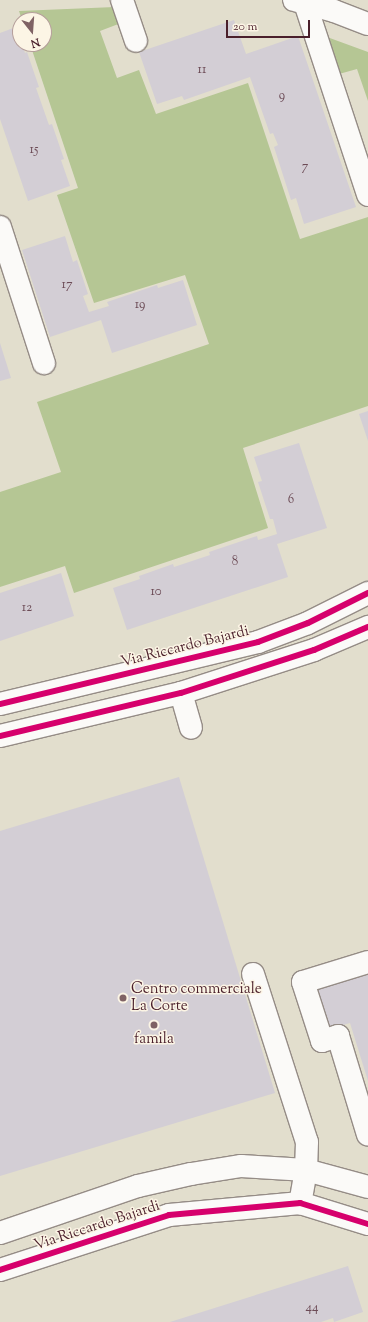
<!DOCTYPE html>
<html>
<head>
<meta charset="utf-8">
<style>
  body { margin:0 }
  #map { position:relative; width:368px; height:1322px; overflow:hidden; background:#e2decd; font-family:"Sorts Mill Goudy",serif }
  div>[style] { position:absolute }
  .forest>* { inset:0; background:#b5c694 }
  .building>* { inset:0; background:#d3ced5 }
  .roads { filter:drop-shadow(1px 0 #958c86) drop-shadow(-1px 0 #958c86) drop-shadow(0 1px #958c86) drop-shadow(0 -1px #958c86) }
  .minor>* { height:22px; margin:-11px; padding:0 11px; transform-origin:11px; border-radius:11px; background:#fbfaf8 }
  .cycleway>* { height:6px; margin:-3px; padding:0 3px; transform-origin:3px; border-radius:3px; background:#d6006c }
  .dots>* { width:11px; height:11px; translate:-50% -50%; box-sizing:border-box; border:2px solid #fcf5e5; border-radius:50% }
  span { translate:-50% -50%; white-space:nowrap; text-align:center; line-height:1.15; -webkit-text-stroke:3px #fcf5e5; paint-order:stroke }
  .number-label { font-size:13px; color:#6c4b56 }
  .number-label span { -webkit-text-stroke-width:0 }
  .street-label { font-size:15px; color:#4a1f2b }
  .poi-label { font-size:15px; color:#4a1f2b }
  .left { translate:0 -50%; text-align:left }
  .north { position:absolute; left:12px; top:12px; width:40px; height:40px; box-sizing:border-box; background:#fcf5e5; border:1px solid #b59f9b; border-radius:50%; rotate:163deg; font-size:11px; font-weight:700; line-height:16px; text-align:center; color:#4a1f2b }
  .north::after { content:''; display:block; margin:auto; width:14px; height:18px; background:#7f6264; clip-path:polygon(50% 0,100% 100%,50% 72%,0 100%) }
  .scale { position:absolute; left:226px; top:20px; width:84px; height:18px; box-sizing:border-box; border:2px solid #4a1f2b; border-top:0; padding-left:5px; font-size:12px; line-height:14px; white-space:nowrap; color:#4a1f2b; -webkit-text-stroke:3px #fcf5e5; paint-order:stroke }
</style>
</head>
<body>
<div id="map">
  <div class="forest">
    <div style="clip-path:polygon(115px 7px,121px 23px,100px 31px,117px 78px,139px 70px,156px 114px,248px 83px,300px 239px,368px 217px,368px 406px,243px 448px,268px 528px,74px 593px,65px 566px,0 587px,0 492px,61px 472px,37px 402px,209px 344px,185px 275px,94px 303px,57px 195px,78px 188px,30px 44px,44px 44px,44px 20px,22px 20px,19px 11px)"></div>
    <div style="clip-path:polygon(327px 37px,368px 52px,368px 101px,357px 69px,339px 74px)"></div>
  </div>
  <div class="building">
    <div style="clip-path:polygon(234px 20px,246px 54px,298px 36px,356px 207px,304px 224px,296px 198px,291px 200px,274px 147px,278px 145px,273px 133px,270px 134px,250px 77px,184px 100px,182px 96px,157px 104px,139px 52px)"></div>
    <div style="clip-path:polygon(16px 27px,20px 44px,22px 44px,25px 53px,27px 52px,39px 87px,36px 88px,49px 125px,52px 124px,64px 159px,61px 160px,70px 186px,28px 201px,0 119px,0 33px)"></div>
    <div style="clip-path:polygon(65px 236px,73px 262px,77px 260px,88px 294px,83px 296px,89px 312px,109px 306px,107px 302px,157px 285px,158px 288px,183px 280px,197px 325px,112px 353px,101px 320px,50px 337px,22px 250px)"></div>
    <div style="clip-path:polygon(0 343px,11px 378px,0 381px)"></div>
    <div style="clip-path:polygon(368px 411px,368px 441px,359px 414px)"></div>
    <div style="clip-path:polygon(299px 443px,327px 528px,277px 544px,288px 577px,127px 630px,113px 588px,140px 579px,139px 576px,173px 564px,174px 567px,210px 555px,209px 552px,257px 536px,258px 540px,277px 534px,273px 519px,270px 519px,258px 482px,262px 481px,254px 457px)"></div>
    <div style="clip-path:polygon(61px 573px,74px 616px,0 641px,0 593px)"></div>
    <div style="clip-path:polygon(179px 777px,275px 1093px,0 1176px,0 831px)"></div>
    <div style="clip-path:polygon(368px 970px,368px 1081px,350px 1023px,323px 1031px,310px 987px)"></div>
    <div style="clip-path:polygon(348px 1266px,363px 1312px,334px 1322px,333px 1318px,321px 1322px,170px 1322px)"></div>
  </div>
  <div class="roads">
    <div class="minor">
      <div style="left:122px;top:0;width:43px;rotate:71.1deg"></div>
      <div style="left:294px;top:0;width:41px;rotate:15.4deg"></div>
      <div style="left:334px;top:11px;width:36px;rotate:21deg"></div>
      <div style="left:305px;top:3px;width:202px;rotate:71.8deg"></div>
      <div style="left:0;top:227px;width:143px;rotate:72.1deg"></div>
      <div style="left:181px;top:693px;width:36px;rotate:74deg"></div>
      <div style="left:0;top:704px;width:265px;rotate:-13.5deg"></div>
      <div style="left:258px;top:642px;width:53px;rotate:-20.8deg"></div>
      <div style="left:308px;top:623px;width:67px;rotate:-26.6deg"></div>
      <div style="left:0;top:736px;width:186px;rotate:-13.4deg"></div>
      <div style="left:181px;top:693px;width:140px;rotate:-17.9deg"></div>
      <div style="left:314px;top:650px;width:59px;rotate:-23.1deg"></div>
      <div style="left:368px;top:962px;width:68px;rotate:162.9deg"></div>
      <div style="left:303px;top:982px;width:62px;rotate:72.1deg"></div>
      <div style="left:322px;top:1041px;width:17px;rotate:-17deg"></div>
      <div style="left:338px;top:1036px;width:103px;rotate:73.1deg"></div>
      <div style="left:253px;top:974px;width:176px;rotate:72.2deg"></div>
      <div style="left:307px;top:1142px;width:28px;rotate:92deg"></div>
      <div style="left:306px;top:1170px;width:34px;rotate:100deg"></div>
      <div style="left:0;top:1233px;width:146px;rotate:-18.8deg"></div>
      <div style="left:138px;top:1186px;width:54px;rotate:-12.8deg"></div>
      <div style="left:191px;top:1174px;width:51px;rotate:-9.1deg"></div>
      <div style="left:241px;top:1166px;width:65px;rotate:3.5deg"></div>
      <div style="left:306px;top:1170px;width:64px;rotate:15.3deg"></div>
      <div style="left:0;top:1270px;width:178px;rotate:-18deg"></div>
      <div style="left:169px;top:1215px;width:132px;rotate:-5.2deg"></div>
      <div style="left:300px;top:1203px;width:71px;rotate:17.2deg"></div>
    </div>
  </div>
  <div class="cycleway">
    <div style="left:0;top:704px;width:265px;rotate:-13.5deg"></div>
    <div style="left:258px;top:642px;width:53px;rotate:-20.8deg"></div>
    <div style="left:308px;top:623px;width:67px;rotate:-26.6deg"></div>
    <div style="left:0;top:736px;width:186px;rotate:-13.4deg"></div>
    <div style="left:181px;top:693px;width:140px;rotate:-17.9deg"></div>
    <div style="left:314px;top:650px;width:59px;rotate:-23.1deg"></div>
    <div style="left:0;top:1270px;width:178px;rotate:-18deg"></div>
    <div style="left:169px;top:1215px;width:132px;rotate:-5.2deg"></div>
    <div style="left:300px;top:1203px;width:71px;rotate:17.2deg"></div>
  </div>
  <div class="dots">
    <div style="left:123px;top:998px;background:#7f6264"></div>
    <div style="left:154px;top:1025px;background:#7f6264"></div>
  </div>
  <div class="number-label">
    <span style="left:202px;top:70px">11</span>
    <span style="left:282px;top:96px">9</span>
    <span style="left:34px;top:150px">15</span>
    <span style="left:305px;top:167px">7</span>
    <span style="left:67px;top:285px">17</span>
    <span style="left:140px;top:305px">19</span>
    <span style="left:291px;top:500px">6</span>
    <span style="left:235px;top:562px">8</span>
    <span style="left:156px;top:592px">10</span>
    <span style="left:27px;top:608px">12</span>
    <span style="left:312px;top:1308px">44</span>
  </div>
  <div class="street-label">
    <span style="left:185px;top:647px;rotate:-14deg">Via Riccardo Bajardi</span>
    <span style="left:97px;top:1226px;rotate:-18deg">Via Riccardo Bajardi</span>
  </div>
  <div class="poi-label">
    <span class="left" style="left:131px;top:998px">Centro commerciale<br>La Corte</span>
    <span style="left:154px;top:1040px">famila</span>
  </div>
  <div class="north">N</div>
  <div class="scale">20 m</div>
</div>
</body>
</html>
